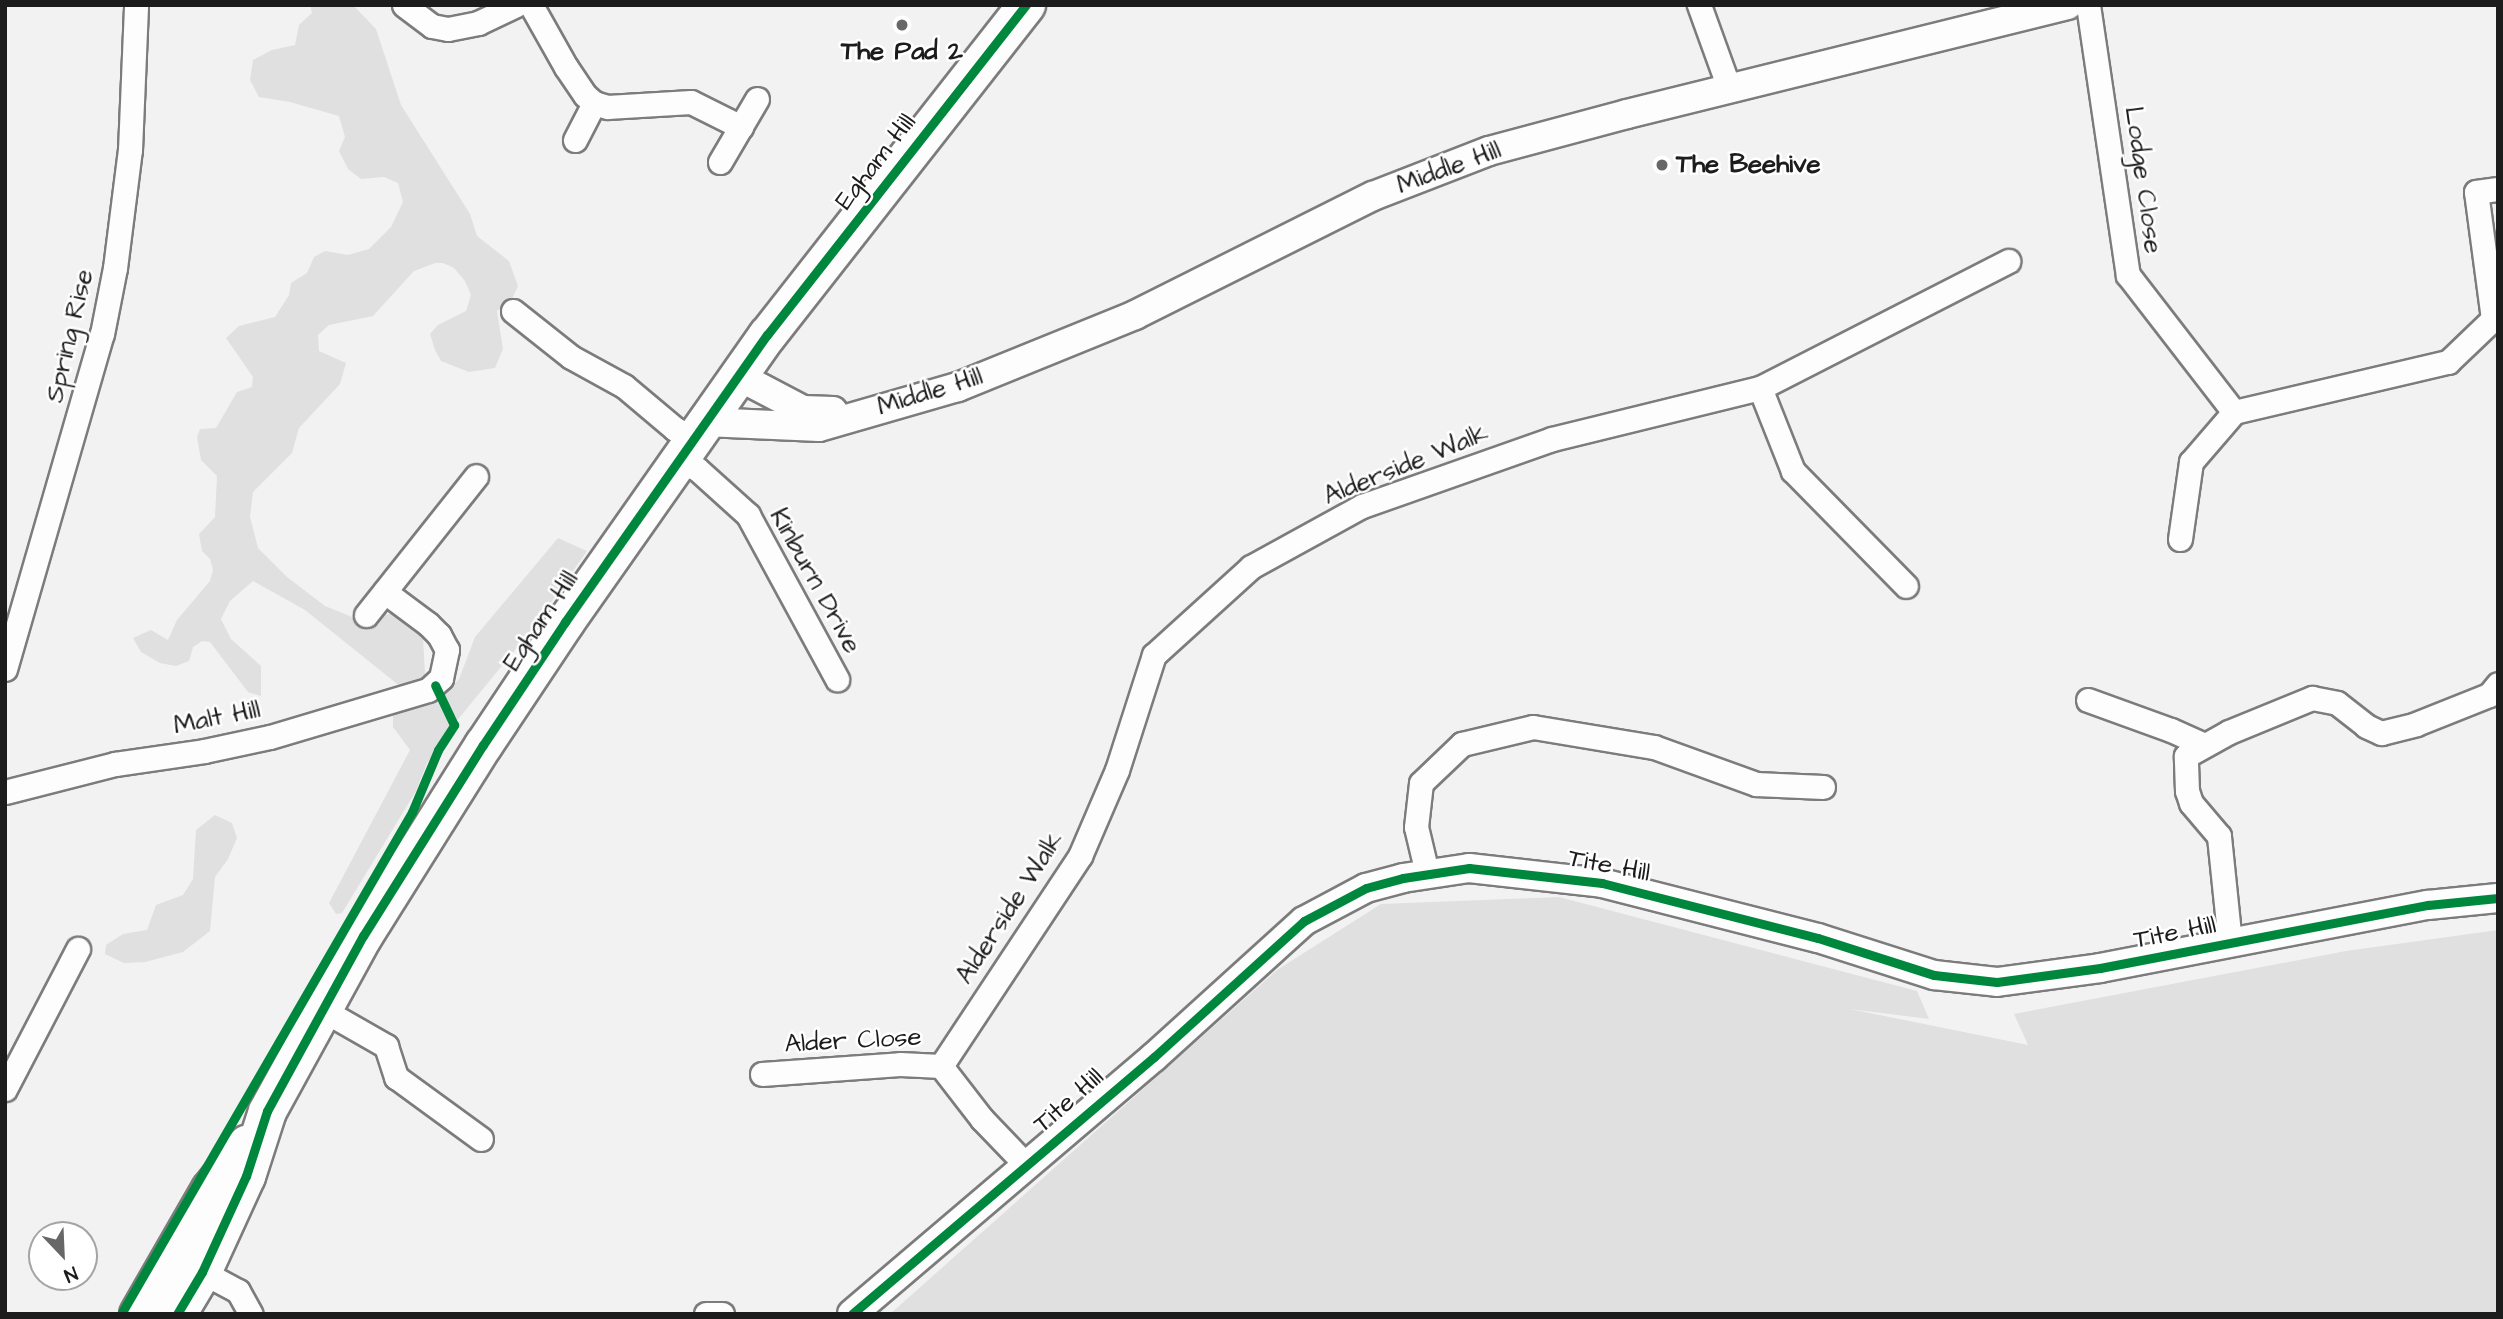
<!DOCTYPE html>
<html>
<head>
<meta charset="utf-8">
<style>
  body { margin:0 }
  #map { position:relative; width:2503px; height:1319px; overflow:hidden; background:#f2f2f2; font-family:"Architects Daughter",sans-serif }
  div>[style] { position:absolute }
  .green>* { inset:0; background:#e0e0e0 }
  .roads { filter:drop-shadow(2px 0 #7c7c7c) drop-shadow(-2px 0 #7c7c7c) drop-shadow(0 2px #7c7c7c) drop-shadow(0 -2px #7c7c7c) }
  .minor>* { height:23px; margin:-11.5px; padding:0 11.5px; transform-origin:11.5px; border-radius:11.5px; background:#fdfdfd }
  .tertiary>* { height:28px; margin:-14px; padding:0 14px; transform-origin:14px; border-radius:14px; background:#fdfdfd }
  .primary>* { height:37px; margin:-18.5px; padding:0 18.5px; transform-origin:18.5px; border-radius:18.5px; background:#fdfdfd }
  .cycleway>* { height:9px; margin:-4.5px; padding:0 4.5px; transform-origin:4.5px; border-radius:4.5px; background:#00873e }
  .dots>* { width:19px; height:19px; translate:-50% -50%; box-sizing:border-box; border:4px solid #fff; border-radius:50% }
  span { translate:-50% -50%; white-space:nowrap; text-align:center; line-height:1.15; -webkit-text-stroke:5px #fff; paint-order:stroke }
  .poi-label { font-size:26px; color:#1c1c1c; font-weight:700 }
  .left { translate:0 -50%; text-align:left }
  .street-label { font-size:26px; color:#1c1c1c }
  .frame { position:absolute; inset:0; border:7px solid #1c1c1c; pointer-events:none }
  .north { position:absolute; left:28px; top:1221px; width:70px; height:70px; box-sizing:border-box; background:#fff; border:2px solid #a4a4a4; border-radius:50%; rotate:157deg; font-size:19px; font-weight:700; line-height:28px; text-align:center; color:#1c1c1c }
  .north::after { content:''; display:block; margin:auto; width:24px; height:32px; background:#676767; clip-path:polygon(50% 0,100% 100%,50% 72%,0 100%) }
</style>
</head>
<body>
<div id="map">
  <div class="green">
    <div style="clip-path:polygon(310px 5px,353px 5px,376px 29px,401px 105px,470px 214px,477px 236px,509px 261px,518px 286px,511px 301px,497px 311px,503px 349px,495px 368px,469px 372px,441px 361px,435px 350px,430px 334px,438px 325px,466px 311px,471px 295px,465px 281px,454px 268px,443px 263px,435px 263px,414px 271px,373px 316px,329px 325px,318px 335px,319px 351px,346px 363px,340px 384px,299px 428px,292px 453px,253px 492px,250px 517px,258px 548px,287px 577px,325px 606px,357px 619px,396px 613px,415px 622px,423px 637px,425px 675px,438px 703px,459px 679px,475px 637px,558px 538px,587px 551px,533px 628px,455px 723px,427px 763px,416px 791px,342px 913px,336px 914px,329px 903px,410px 750px,393px 727px,393px 712px,401px 687px,305px 610px,253px 581px,230px 601px,221px 619px,231px 639px,261px 666px,261px 696px,248px 692px,210px 642px,202px 641px,193px 647px,189px 661px,176px 666px,160px 663px,141px 652px,133px 638px,151px 630px,168px 640px,177px 620px,210px 581px,213px 570px,210px 559px,202px 551px,199px 534px,215px 517px,217px 476px,201px 460px,197px 437px,200px 429px,216px 428px,237px 392px,252px 387px,253px 377px,226px 338px,239px 326px,275px 317px,289px 295px,291px 283px,307px 273px,314px 257px,325px 251px,348px 255px,369px 249px,391px 227px,403px 202px,398px 183px,384px 177px,361px 179px,348px 169px,339px 151px,345px 137px,339px 116px,290px 102px,259px 97px,250px 80px,253px 60px,272px 50px,295px 45px,299px 25px,312px 13px)"></div>
    <div style="clip-path:polygon(215px 815px,232px 823px,237px 838px,228px 859px,215px 877px,210px 931px,183px 952px,145px 962px,124px 963px,105px 954px,106px 945px,123px 934px,147px 930px,156px 905px,183px 895px,193px 879px,196px 830px)"></div>
    <div style="clip-path:polygon(1559px 897px,1917px 991px,1929px 1019px,1850px 1009px,2028px 1045px,2014px 1014px,2346px 951px,2498px 930px,2498px 1314px,890px 1314px,1277px 970px,1381px 904px)"></div>
  </div>
  <div class="roads">
    <div class="minor">
      <div style="left:404px;top:5px;width:35px;rotate:37deg"></div>
      <div style="left:432px;top:26px;width:16px;rotate:11deg"></div>
      <div style="left:448px;top:29px;width:31px;rotate:-11deg"></div>
      <div style="left:478px;top:23px;width:42px;rotate:-25.3deg"></div>
      <div style="left:531px;top:5px;width:71px;rotate:60.6deg"></div>
      <div style="left:566px;top:67px;width:34px;rotate:56deg"></div>
      <div style="left:585px;top:95px;width:12px;rotate:42deg"></div>
      <div style="left:594px;top:103px;width:14px;rotate:17deg"></div>
      <div style="left:607px;top:107px;width:84px;rotate:-3.4deg"></div>
      <div style="left:691px;top:102px;width:56px;rotate:26.6deg"></div>
      <div style="left:1699px;top:5px;width:88px;rotate:70.1deg"></div>
      <div style="left:2088px;top:5px;width:273px;rotate:81.6deg"></div>
      <div style="left:2128px;top:275px;width:173px;rotate:52.3deg"></div>
      <div style="left:575px;top:140px;width:42px;rotate:-62.8deg"></div>
      <div style="left:720px;top:162px;width:73px;rotate:-59.6deg"></div>
      <div style="left:513px;top:311px;width:74px;rotate:38.4deg"></div>
      <div style="left:571px;top:357px;width:60px;rotate:28.7deg"></div>
      <div style="left:624px;top:386px;width:67px;rotate:40.1deg"></div>
      <div style="left:675px;top:429px;width:21px;rotate:25deg"></div>
      <div style="left:1760px;top:388px;width:89px;rotate:68.3deg"></div>
      <div style="left:1793px;top:471px;width:161px;rotate:45.5deg"></div>
      <div style="left:679px;top:460px;width:20px;rotate:27deg"></div>
      <div style="left:697px;top:469px;width:69px;rotate:42deg"></div>
      <div style="left:748px;top:515px;width:187px;rotate:61.5deg"></div>
      <div style="left:2180px;top:539px;width:78px;rotate:-81.9deg"></div>
      <div style="left:2191px;top:462px;width:66px;rotate:-49.3deg"></div>
      <div style="left:2234px;top:412px;width:220px;rotate:-13.2deg"></div>
      <div style="left:2448px;top:362px;width:62px;rotate:-43.7deg"></div>
      <div style="left:2493px;top:319px;width:128px;rotate:-97.6deg"></div>
      <div style="left:2476px;top:192px;width:22px;rotate:-8deg"></div>
      <div style="left:366px;top:615px;width:177px;rotate:-51.6deg"></div>
      <div style="left:5px;top:669px;width:349px;rotate:-73.9deg"></div>
      <div style="left:102px;top:334px;width:67px;rotate:-78.9deg"></div>
      <div style="left:115px;top:268px;width:119px;rotate:-82.8deg"></div>
      <div style="left:130px;top:150px;width:145px;rotate:-87.6deg"></div>
      <div style="left:2088px;top:700px;width:88px;rotate:19.9deg"></div>
      <div style="left:2171px;top:730px;width:36px;rotate:24deg"></div>
      <div style="left:5px;top:792px;width:114px;rotate:-14.3deg"></div>
      <div style="left:115px;top:764px;width:90px;rotate:-8.3deg"></div>
      <div style="left:204px;top:751px;width:67px;rotate:-12deg"></div>
      <div style="left:270px;top:737px;width:165px;rotate:-16.6deg"></div>
      <div style="left:428px;top:690px;width:18px;rotate:-43deg"></div>
      <div style="left:441px;top:678px;width:29px;rotate:-78deg"></div>
      <div style="left:447px;top:650px;width:17px;rotate:-118deg"></div>
      <div style="left:439px;top:635px;width:16px;rotate:-135deg"></div>
      <div style="left:428px;top:624px;width:54px;rotate:-143.3deg"></div>
      <div style="left:1427px;top:873px;width:47px;rotate:-103.4deg"></div>
      <div style="left:1416px;top:827px;width:44px;rotate:-83.5deg"></div>
      <div style="left:1421px;top:783px;width:57px;rotate:-43.6deg"></div>
      <div style="left:1462px;top:744px;width:73px;rotate:-13.5deg"></div>
      <div style="left:1533px;top:727px;width:123px;rotate:9.4deg"></div>
      <div style="left:1654px;top:747px;width:109px;rotate:19.9deg"></div>
      <div style="left:1756px;top:784px;width:67px;rotate:2.6deg"></div>
      <div style="left:2230px;top:943px;width:108px;rotate:-95.9deg"></div>
      <div style="left:2219px;top:836px;width:43px;rotate:-130.3deg"></div>
      <div style="left:2191px;top:803px;width:13px;rotate:-108deg"></div>
      <div style="left:2187px;top:791px;width:35px;rotate:-92deg"></div>
      <div style="left:2186px;top:756px;width:49px;rotate:-29.2deg"></div>
      <div style="left:2229px;top:732px;width:90px;rotate:-22.3deg"></div>
      <div style="left:2312px;top:698px;width:25px;rotate:11deg"></div>
      <div style="left:2337px;top:703px;width:37px;rotate:38deg"></div>
      <div style="left:2366px;top:726px;width:17px;rotate:25deg"></div>
      <div style="left:2381px;top:733px;width:36px;rotate:-14deg"></div>
      <div style="left:2416px;top:724px;width:79px;rotate:-21.7deg"></div>
      <div style="left:2489px;top:695px;width:14px;rotate:-51deg"></div>
      <div style="left:323px;top:1010px;width:73px;rotate:29.7deg"></div>
      <div style="left:386px;top:1046px;width:33px;rotate:72deg"></div>
      <div style="left:396px;top:1077px;width:105px;rotate:36.1deg"></div>
      <div style="left:941px;top:1066px;width:252px;rotate:-56.5deg"></div>
      <div style="left:1080px;top:856px;width:94px;rotate:-66.7deg"></div>
      <div style="left:1117px;top:770px;width:121px;rotate:-72.2deg"></div>
      <div style="left:1154px;top:655px;width:131px;rotate:-42.2deg"></div>
      <div style="left:1251px;top:567px;width:127px;rotate:-28.8deg"></div>
      <div style="left:1362px;top:506px;width:201px;rotate:-19.4deg"></div>
      <div style="left:1552px;top:439px;width:214px;rotate:-13.8deg"></div>
      <div style="left:1760px;top:388px;width:279px;rotate:-27.1deg"></div>
      <div style="left:762px;top:1074px;width:138px;rotate:-4.1deg"></div>
      <div style="left:900px;top:1064px;width:41px;rotate:2.8deg"></div>
      <div style="left:941px;top:1066px;width:67px;rotate:52.3deg"></div>
      <div style="left:982px;top:1119px;width:65px;rotate:46.2deg"></div>
      <div style="left:5px;top:1089px;width:158px;rotate:-62.5deg"></div>
      <div style="left:193px;top:1267px;width:51px;rotate:28.1deg"></div>
      <div style="left:238px;top:1291px;width:26px;rotate:61deg"></div>
      <div style="left:706px;top:1314px;width:16px"></div>
    </div>
    <div class="tertiary">
      <div style="left:738px;top:376px;width:73px;rotate:27.6deg"></div>
      <div style="left:803px;top:410px;width:30px;rotate:2deg"></div>
      <div style="left:705px;top:422px;width:114px;rotate:2.5deg"></div>
      <div style="left:819px;top:427px;width:145px;rotate:-16.1deg"></div>
      <div style="left:958px;top:387px;width:191px;rotate:-22.1deg"></div>
      <div style="left:1135px;top:315px;width:266px;rotate:-26.6deg"></div>
      <div style="left:1373px;top:196px;width:124px;rotate:-21.2deg"></div>
      <div style="left:1489px;top:151px;width:143px;rotate:-15deg"></div>
      <div style="left:1627px;top:114px;width:454px;rotate:-13.9deg"></div>
      <div style="left:852px;top:1314px;width:397px;rotate:-40.4deg"></div>
      <div style="left:1154px;top:1057px;width:202px;rotate:-42.2deg"></div>
      <div style="left:1304px;top:921px;width:70px;rotate:-28deg"></div>
      <div style="left:1366px;top:888px;width:38px;rotate:-15deg"></div>
      <div style="left:1403px;top:878px;width:67px;rotate:-8.6deg"></div>
      <div style="left:1469px;top:868px;width:134px;rotate:6.4deg"></div>
      <div style="left:1602px;top:883px;width:223px;rotate:14.3deg"></div>
      <div style="left:1818px;top:938px;width:122px;rotate:17.7deg"></div>
      <div style="left:1934px;top:975px;width:63px;rotate:6.3deg"></div>
      <div style="left:1997px;top:982px;width:104px;rotate:-7.7deg"></div>
      <div style="left:2100px;top:968px;width:334px;rotate:-10.9deg"></div>
      <div style="left:2428px;top:905px;width:70px;rotate:-5.7deg"></div>
    </div>
    <div class="primary">
      <div style="left:138px;top:1314px;width:144px;rotate:-60.1deg"></div>
      <div style="left:210px;top:1189px;width:58px;rotate:-51.3deg"></div>
      <div style="left:177px;top:1314px;width:49px;rotate:-59.2deg"></div>
      <div style="left:202px;top:1272px;width:106px;rotate:-65.4deg"></div>
      <div style="left:246px;top:1176px;width:68px;rotate:-72.1deg"></div>
      <div style="left:267px;top:1111px;width:200px;rotate:-61.3deg"></div>
      <div style="left:363px;top:936px;width:226px;rotate:-57.9deg"></div>
      <div style="left:483px;top:745px;width:148px;rotate:-56.3deg"></div>
      <div style="left:565px;top:622px;width:351px;rotate:-54.9deg"></div>
      <div style="left:767px;top:335px;width:420px;rotate:-51.9deg"></div>
    </div>
  </div>
  <div class="cycleway">
    <div style="left:121px;top:1314px;width:580px;rotate:-59.9deg"></div>
    <div style="left:412px;top:812px;width:67px;rotate:-67.2deg"></div>
    <div style="left:438px;top:750px;width:30px;rotate:-57deg"></div>
    <div style="left:454px;top:725px;width:44px;rotate:-115.4deg"></div>
    <div style="left:177px;top:1314px;width:49px;rotate:-59.2deg"></div>
    <div style="left:202px;top:1272px;width:106px;rotate:-65.4deg"></div>
    <div style="left:246px;top:1176px;width:68px;rotate:-72.1deg"></div>
    <div style="left:267px;top:1111px;width:200px;rotate:-61.3deg"></div>
    <div style="left:363px;top:936px;width:226px;rotate:-57.9deg"></div>
    <div style="left:483px;top:745px;width:148px;rotate:-56.3deg"></div>
    <div style="left:565px;top:622px;width:351px;rotate:-54.9deg"></div>
    <div style="left:767px;top:335px;width:420px;rotate:-51.9deg"></div>
    <div style="left:852px;top:1314px;width:397px;rotate:-40.4deg"></div>
    <div style="left:1154px;top:1057px;width:202px;rotate:-42.2deg"></div>
    <div style="left:1304px;top:921px;width:70px;rotate:-28deg"></div>
    <div style="left:1366px;top:888px;width:38px;rotate:-15deg"></div>
    <div style="left:1403px;top:878px;width:67px;rotate:-8.6deg"></div>
    <div style="left:1469px;top:868px;width:134px;rotate:6.4deg"></div>
    <div style="left:1602px;top:883px;width:223px;rotate:14.3deg"></div>
    <div style="left:1818px;top:938px;width:122px;rotate:17.7deg"></div>
    <div style="left:1934px;top:975px;width:63px;rotate:6.3deg"></div>
    <div style="left:1997px;top:982px;width:104px;rotate:-7.7deg"></div>
    <div style="left:2100px;top:968px;width:334px;rotate:-10.9deg"></div>
    <div style="left:2428px;top:905px;width:70px;rotate:-5.7deg"></div>
  </div>
  <div class="dots">
    <div style="left:902px;top:25px;background:#676767"></div>
    <div style="left:1662px;top:165px;background:#676767"></div>
  </div>
  <div class="poi-label">
    <span style="left:902px;top:52px">The Pad 2</span>
    <span class="left" style="left:1676px;top:165px">The Beehive</span>
  </div>
  <div class="street-label">
    <span style="left:876px;top:162px;rotate:-52deg">Egham Hill</span>
    <span style="left:1449px;top:168px;rotate:-20deg">Middle Hill</span>
    <span style="left:2143px;top:180px;rotate:82deg">Lodge Close</span>
    <span style="left:70px;top:336px;rotate:-77deg">Spring Rise</span>
    <span style="left:930px;top:392px;rotate:-17deg">Middle Hill</span>
    <span style="left:1406px;top:465px;rotate:-22deg">Alderside Walk</span>
    <span style="left:815px;top:581px;rotate:61deg">Kinburn Drive</span>
    <span style="left:541px;top:621px;rotate:-56deg">Egham Hill</span>
    <span style="left:217px;top:718px;rotate:-11deg">Malt Hill</span>
    <span style="left:1609px;top:866px;rotate:11deg">Tite Hill</span>
    <span style="left:1010px;top:908px;rotate:-57deg">Alderside Walk</span>
    <span style="left:2175px;top:933px;rotate:-11deg">Tite Hill</span>
    <span style="left:853px;top:1041px;rotate:-3deg">Alder Close</span>
    <span style="left:1069px;top:1101px;rotate:-41deg">Tite Hill</span>
  </div>
  <div class="frame"></div>
  <div class="north">N</div>
</div>
</body>
</html>
